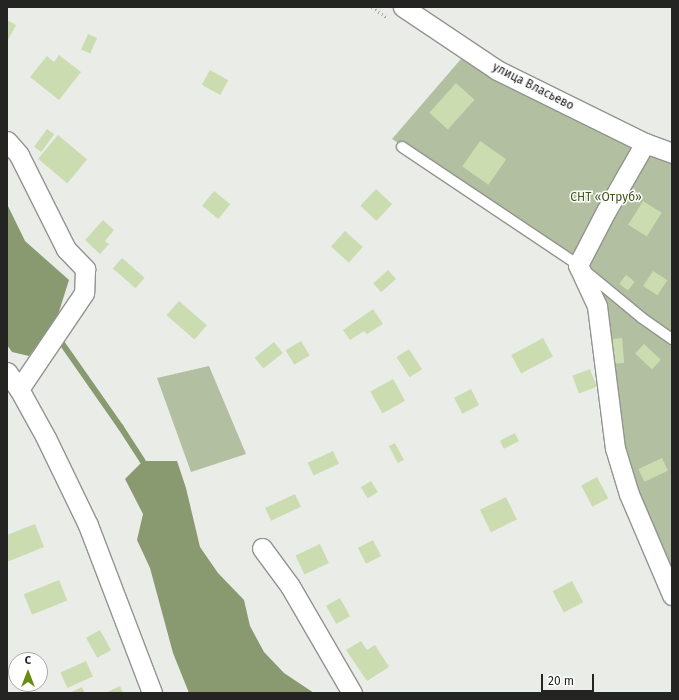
<!DOCTYPE html>
<html>
<head>
<meta charset="utf-8">
<style>
  body { margin:0 }
  #map { position:relative; width:679px; height:700px; overflow:hidden; background:#eaece8; font-family:"Fira Sans",sans-serif }
  div>[style] { position:absolute }
  .green>* { inset:0; background:#b2bfa0 }
  .water>* { inset:0; background:#899a70 }
  .stream>* { height:5.5px; margin:-2.75px; padding:0 2.75px; transform-origin:2.75px; border-radius:2.75px; background:#899a70 }
  .building>* { inset:0; background:#cbddb0; transform-origin:0 0 }
  .path>* { height:2.5px; margin-top:-1.25px; transform-origin:0; background:repeating-linear-gradient(90deg,#a8a9a6 0 1px,transparent 0 4px) }
  .roads { filter:drop-shadow(1px 0 #929490) drop-shadow(-1px 0 #929490) drop-shadow(0 1px #929490) drop-shadow(0 -1px #929490) }
  .lane>* { height:10px; margin:-5px; padding:0 5px; transform-origin:5px; border-radius:5px; background:#fff }
  .street>* { height:19px; margin:-9.5px; padding:0 9.5px; transform-origin:9.5px; border-radius:9.5px; background:#fff }
  span { translate:-50% -50%; white-space:nowrap; text-align:center; line-height:1.15; -webkit-text-stroke:3px #fff; paint-order:stroke }
  .street-label { font-size:12px; color:#242423 }
  .park-label { font-size:12px; color:#425717 }
  .frame { position:absolute; inset:0; border:8px solid #242423; pointer-events:none }
  .north { position:absolute; left:8px; top:652px; width:40px; height:40px; box-sizing:border-box; background:#fff; border:1px solid #a7a7a7; border-radius:50%; rotate:0deg; font-size:11px; font-weight:700; line-height:16px; text-align:center; color:#242423 }
  .north::after { content:''; display:block; margin:auto; width:14px; height:18px; background:#688b11; clip-path:polygon(50% 0,100% 100%,50% 72%,0 100%) }
  .scale { position:absolute; left:541px; top:674px; width:53px; height:18px; box-sizing:border-box; border:2px solid #242423; border-top:0; padding-left:5px; font-size:12px; line-height:14px; white-space:nowrap; color:#242423; -webkit-text-stroke:3px #fff; paint-order:stroke }
</style>
</head>
<body>
<div id="map">
  <div class="green">
    <div style="clip-path:polygon(461px 59px,645px 143px,672px 153px,672px 595px,629px 494px,583px 262px,392px 139px)"></div>
    <div style="clip-path:polygon(209px 366px,246px 454px,191px 472px,157px 378px)"></div>
  </div>
  <div class="water">
    <div style="clip-path:polygon(7px 204px,25px 241px,69px 280px,57px 318px,29px 356px,12px 352px,7px 345px)"></div>
    <div style="clip-path:polygon(143px 461px,177px 461px,186px 488px,200px 547px,218px 573px,244px 600px,250px 626px,264px 652px,284px 673px,314px 693px,189px 693px,173px 653px,150px 568px,137px 540px,143px 514px,125px 479px)"></div>
  </div>
  <div class="stream">
    <div style="left:58px;top:337px;width:110px;rotate:55deg"></div>
    <div style="left:121px;top:427px;width:40px;rotate:57.1deg"></div>
  </div>
  <div class="building">
    <div style="clip-path:polygon(7px 20px,16px 25px,7px 42px)"></div>
    <div style="left:88px;top:34px;width:10px;height:17px;rotate:24deg"></div>
    <div style="clip-path:polygon(59px 55px,81px 72px,59px 100px,30px 77px,47px 56px,54px 62px)"></div>
    <div style="left:210px;top:70px;width:21px;height:17px;rotate:29deg"></div>
    <div style="left:456px;top:83px;width:25px;height:40px;rotate:42deg"></div>
    <div style="left:47px;top:129px;width:9px;height:22px;rotate:36deg"></div>
    <div style="left:58px;top:135px;width:38px;height:31px;rotate:40deg"></div>
    <div style="left:480px;top:141px;width:32px;height:31px;rotate:35deg"></div>
    <div style="left:376px;top:189px;width:22px;height:23px;rotate:43deg"></div>
    <div style="left:214px;top:191px;width:21px;height:19px;rotate:39deg"></div>
    <div style="left:643px;top:201px;width:22px;height:28px;rotate:32deg"></div>
    <div style="clip-path:polygon(103px 220px,114px 230px,105px 241px,109px 244px,100px 254px,85px 240px)"></div>
    <div style="left:345px;top:231px;width:24px;height:21px;rotate:42deg"></div>
    <div style="left:122px;top:258px;width:30px;height:14px;rotate:41deg"></div>
    <div style="left:388px;top:270px;width:12px;height:20px;rotate:48deg"></div>
    <div style="left:653px;top:271px;width:17px;height:18px;rotate:33deg"></div>
    <div style="left:626px;top:275px;width:11px;height:11px;rotate:38deg"></div>
    <div style="left:179px;top:301px;width:37px;height:19px;rotate:41deg"></div>
    <div style="clip-path:polygon(373px 309px,383px 324px,367px 334px,364px 331px,350px 340px,343px 330px)"></div>
    <div style="left:543px;top:338px;width:21px;height:36px;rotate:62deg"></div>
    <div style="left:622px;top:338px;width:25px;height:13px;rotate:85deg"></div>
    <div style="left:301px;top:341px;width:17px;height:18px;rotate:59deg"></div>
    <div style="left:274px;top:342px;width:14px;height:25px;rotate:51deg"></div>
    <div style="left:644px;top:344px;width:23px;height:13px;rotate:43deg"></div>
    <div style="left:409px;top:349px;width:24px;height:15px;rotate:57deg"></div>
    <div style="left:590px;top:369px;width:19px;height:19px;rotate:69deg"></div>
    <div style="left:393px;top:379px;width:25px;height:26px;rotate:61deg"></div>
    <div style="left:471px;top:389px;width:18px;height:19px;rotate:63deg"></div>
    <div style="left:515px;top:433px;width:9px;height:17px;rotate:63deg"></div>
    <div style="left:395px;top:443px;width:19px;height:7px;rotate:62deg"></div>
    <div style="left:333px;top:451px;width:14px;height:28px;rotate:65deg"></div>
    <div style="left:662px;top:458px;width:14px;height:26px;rotate:65deg"></div>
    <div style="left:597px;top:477px;width:24px;height:18px;rotate:62deg"></div>
    <div style="left:371px;top:481px;width:13px;height:12px;rotate:58deg"></div>
    <div style="left:295px;top:494px;width:14px;height:33px;rotate:65deg"></div>
    <div style="left:506px;top:497px;width:25px;height:29px;rotate:64deg"></div>
    <div style="clip-path:polygon(35px 524px,44px 547px,7px 562px,7px 535px)"></div>
    <div style="left:373px;top:540px;width:18px;height:17px;rotate:63deg"></div>
    <div style="left:320px;top:544px;width:21px;height:27px;rotate:65deg"></div>
    <div style="left:59px;top:580px;width:22px;height:38px;rotate:68deg"></div>
    <div style="left:572px;top:581px;width:24px;height:22px;rotate:62deg"></div>
    <div style="left:340px;top:598px;width:21px;height:16px;rotate:61deg"></div>
    <div style="left:100px;top:630px;width:23px;height:16px;rotate:61deg"></div>
    <div style="clip-path:polygon(361px 641px,367px 650px,375px 645px,389px 667px,367px 681px,346px 650px)"></div>
    <div style="left:86px;top:661px;width:17px;height:28px;rotate:66deg"></div>
    <div style="clip-path:polygon(120px 686px,123px 693px,105px 693px)"></div>
    <div style="clip-path:polygon(82px 687px,85px 693px,69px 693px)"></div>
  </div>
  <div class="path">
    <div style="left:372px;top:7px;width:19px;rotate:35deg"></div>
  </div>
  <div class="roads">
    <div class="lane">
      <div style="left:402px;top:147px;width:212px;rotate:33.8deg"></div>
      <div style="left:578px;top:265px;width:83px;rotate:39.6deg"></div>
      <div style="left:642px;top:318px;width:37px;rotate:35deg"></div>
    </div>
    <div class="street">
      <div style="left:403px;top:7px;width:113px;rotate:33.8deg"></div>
      <div style="left:497px;top:70px;width:165px;rotate:26.3deg"></div>
      <div style="left:645px;top:143px;width:29px;rotate:20deg"></div>
      <div style="left:7px;top:141px;width:18px;rotate:49deg"></div>
      <div style="left:19px;top:155px;width:105px;rotate:63.4deg"></div>
      <div style="left:66px;top:249px;width:28px;rotate:46deg"></div>
      <div style="left:85px;top:269px;width:24px;rotate:92deg"></div>
      <div style="left:84px;top:293px;width:116px;rotate:124.1deg"></div>
      <div style="left:645px;top:143px;width:78px;rotate:119.8deg"></div>
      <div style="left:606px;top:211px;width:61px;rotate:117.4deg"></div>
      <div style="left:578px;top:265px;width:45px;rotate:65.1deg"></div>
      <div style="left:597px;top:306px;width:143px;rotate:82.8deg"></div>
      <div style="left:615px;top:448px;width:48px;rotate:73.1deg"></div>
      <div style="left:629px;top:494px;width:110px;rotate:66.9deg"></div>
      <div style="left:7px;top:372px;width:21px;rotate:55deg"></div>
      <div style="left:19px;top:389px;width:56px;rotate:61.1deg"></div>
      <div style="left:46px;top:438px;width:97px;rotate:64.2deg"></div>
      <div style="left:88px;top:525px;width:180px;rotate:69.1deg"></div>
      <div style="left:262px;top:548px;width:47px;rotate:53.6deg"></div>
      <div style="left:290px;top:586px;width:124px;rotate:59.9deg"></div>
    </div>
  </div>
  <div class="street-label">
    <span style="left:533px;top:87px;rotate:27deg">улица Власьево</span>
  </div>
  <div class="park-label">
    <span style="left:606px;top:198px">СНТ «Отруб»</span>
  </div>
  <div class="frame"></div>
  <div class="north">С</div>
  <div class="scale">20 m</div>
</div>
</body>
</html>
